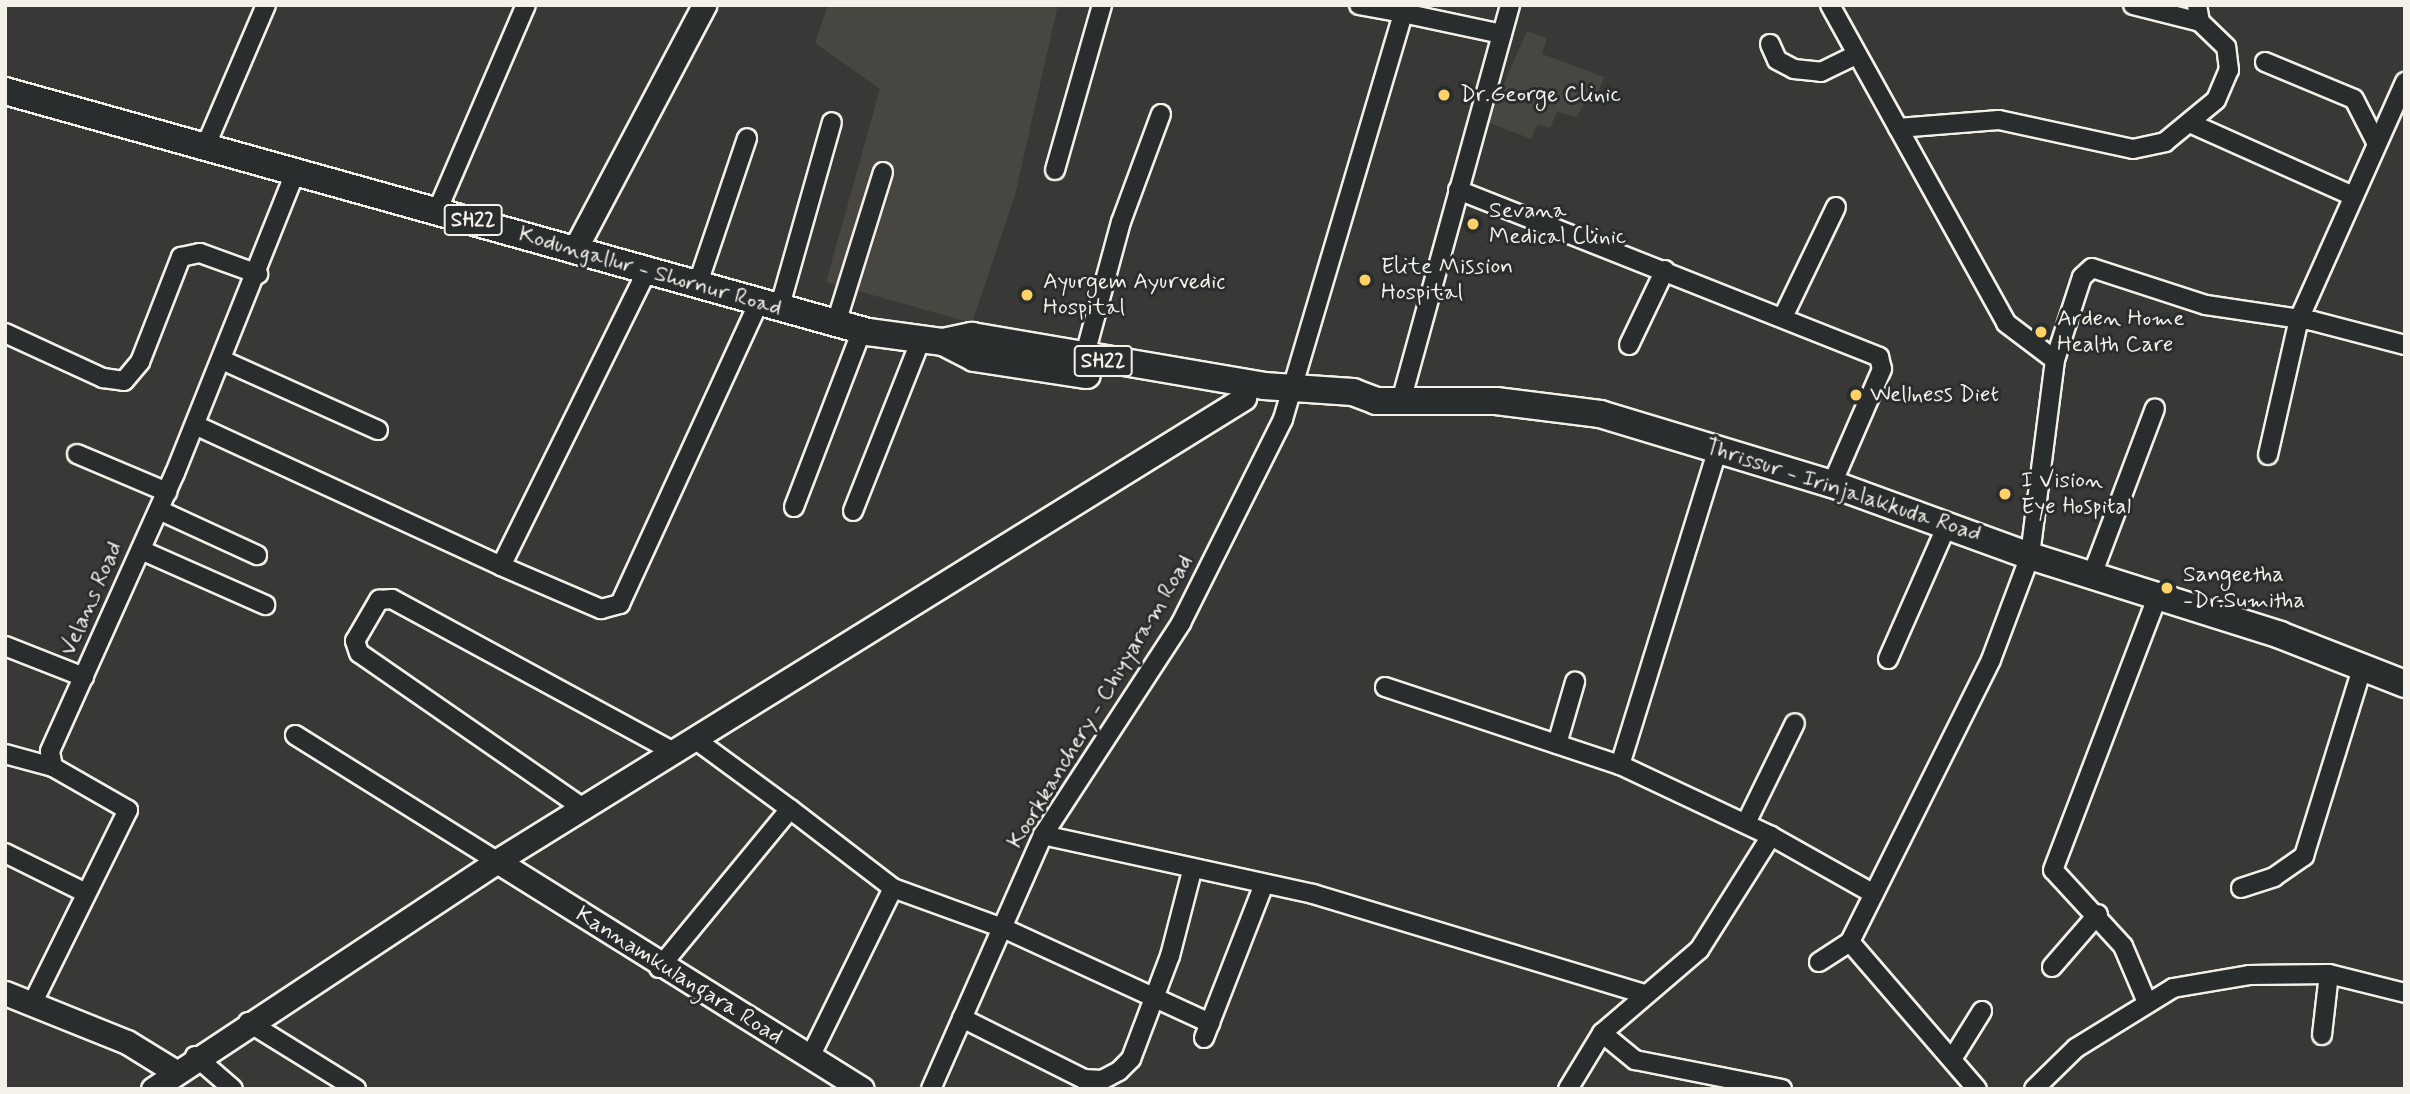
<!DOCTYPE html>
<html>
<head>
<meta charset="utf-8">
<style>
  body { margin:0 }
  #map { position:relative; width:2410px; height:1094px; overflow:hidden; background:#383836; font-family:Mynerve,sans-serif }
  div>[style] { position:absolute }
  .built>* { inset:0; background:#484640 }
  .roads { filter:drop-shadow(2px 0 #f4f1e8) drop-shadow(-2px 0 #f4f1e8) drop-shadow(0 2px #f4f1e8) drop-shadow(0 -2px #f4f1e8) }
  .street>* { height:18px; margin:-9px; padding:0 9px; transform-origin:9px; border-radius:9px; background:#2a2d2e }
  .secondary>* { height:23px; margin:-11.5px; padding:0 11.5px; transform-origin:11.5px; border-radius:11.5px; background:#2a2d2e }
  .primary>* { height:26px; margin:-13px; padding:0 13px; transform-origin:13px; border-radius:13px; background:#2a2d2e }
  .dots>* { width:19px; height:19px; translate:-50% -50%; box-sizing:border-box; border:4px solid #2a2d2e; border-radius:50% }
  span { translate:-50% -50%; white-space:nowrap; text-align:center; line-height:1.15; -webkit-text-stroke:6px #2a2d2e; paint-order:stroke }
  .shield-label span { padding:2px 5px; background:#2a2d2e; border:2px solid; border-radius:5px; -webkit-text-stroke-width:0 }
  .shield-label { font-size:21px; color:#f4f1e8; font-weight:700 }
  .poi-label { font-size:23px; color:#f4f1e8 }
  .left { translate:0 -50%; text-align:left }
  .street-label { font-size:23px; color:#f4f1e8 }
  .frame { position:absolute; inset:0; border:7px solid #f4f1e8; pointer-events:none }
</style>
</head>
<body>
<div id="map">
  <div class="built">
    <div style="clip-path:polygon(828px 5px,1058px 5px,1015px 195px,972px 323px,826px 282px,880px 89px,815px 43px)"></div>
    <div style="clip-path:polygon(1527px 31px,1547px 38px,1542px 54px,1604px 77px,1595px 100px,1587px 97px,1577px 117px,1557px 112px,1550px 128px,1538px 124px,1531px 139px,1487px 122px)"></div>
  </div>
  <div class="roads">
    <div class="street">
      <div style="left:1359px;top:5px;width:45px;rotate:10.3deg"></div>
      <div style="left:1830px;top:5px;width:363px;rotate:61deg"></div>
      <div style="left:2006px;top:323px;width:61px;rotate:37.1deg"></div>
      <div style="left:2055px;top:360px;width:198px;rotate:97.3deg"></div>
      <div style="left:2030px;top:556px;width:111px;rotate:110.6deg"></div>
      <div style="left:1991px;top:660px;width:315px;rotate:116.6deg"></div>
      <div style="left:1850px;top:942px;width:194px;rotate:49.2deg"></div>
      <div style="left:2133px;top:5px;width:69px;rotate:14.2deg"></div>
      <div style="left:1770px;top:44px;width:17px;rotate:66deg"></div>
      <div style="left:1777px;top:60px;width:19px;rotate:28deg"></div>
      <div style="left:1794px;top:69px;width:27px;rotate:6deg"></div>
      <div style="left:1821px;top:72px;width:39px;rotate:-26deg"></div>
      <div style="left:2265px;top:62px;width:96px;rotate:22.6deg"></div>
      <div style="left:2354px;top:99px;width:48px;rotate:62.9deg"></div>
      <div style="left:2192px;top:124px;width:174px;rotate:24.1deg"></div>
      <div style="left:1898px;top:128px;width:101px;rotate:-4.5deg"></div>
      <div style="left:1999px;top:120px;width:137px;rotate:12.2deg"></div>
      <div style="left:2133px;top:149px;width:33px;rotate:-12deg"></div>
      <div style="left:2165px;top:142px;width:66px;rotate:-39.5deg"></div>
      <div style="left:2216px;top:100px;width:33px;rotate:-67deg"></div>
      <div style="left:2229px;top:70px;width:23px;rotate:-97deg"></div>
      <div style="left:2226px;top:47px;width:36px;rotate:-136deg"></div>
      <div style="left:2200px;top:22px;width:17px;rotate:-100deg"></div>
      <div style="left:206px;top:145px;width:152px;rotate:-66.8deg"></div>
      <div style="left:1055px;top:170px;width:172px;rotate:-74.1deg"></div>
      <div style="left:1458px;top:190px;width:453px;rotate:21.6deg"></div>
      <div style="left:1879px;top:357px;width:12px;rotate:76deg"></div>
      <div style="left:1882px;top:369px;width:125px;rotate:113.5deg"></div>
      <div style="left:438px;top:209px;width:222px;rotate:-66.7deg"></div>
      <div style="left:697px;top:286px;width:156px;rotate:-71.3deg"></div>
      <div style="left:779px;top:309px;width:194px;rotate:-74.2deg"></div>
      <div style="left:1783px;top:317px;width:122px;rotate:-64.3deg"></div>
      <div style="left:836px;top:323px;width:158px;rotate:-72.7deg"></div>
      <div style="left:5px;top:333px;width:108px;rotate:24.7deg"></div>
      <div style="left:103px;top:378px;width:21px;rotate:8deg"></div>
      <div style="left:124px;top:381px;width:25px;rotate:-50deg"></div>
      <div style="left:140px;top:362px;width:113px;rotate:-68.7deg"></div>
      <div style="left:181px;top:257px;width:19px;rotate:-12deg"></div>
      <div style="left:200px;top:253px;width:62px;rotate:19.9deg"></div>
      <div style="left:1629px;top:345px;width:83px;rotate:-64.4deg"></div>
      <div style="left:1084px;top:358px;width:141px;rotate:-74.8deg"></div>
      <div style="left:1121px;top:222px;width:115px;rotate:-69.7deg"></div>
      <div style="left:222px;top:360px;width:171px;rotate:24.2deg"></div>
      <div style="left:2055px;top:360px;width:87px;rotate:-72deg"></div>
      <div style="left:2082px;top:277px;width:13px;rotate:-42deg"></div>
      <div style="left:2092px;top:268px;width:120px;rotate:18deg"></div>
      <div style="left:2206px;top:305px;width:108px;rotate:8.5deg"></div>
      <div style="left:2313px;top:321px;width:95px;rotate:14.6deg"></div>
      <div style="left:1401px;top:401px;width:411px;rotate:-74.6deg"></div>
      <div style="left:195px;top:425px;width:337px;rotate:24.7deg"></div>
      <div style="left:501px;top:566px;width:330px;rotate:-63.7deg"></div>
      <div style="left:77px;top:454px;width:98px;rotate:22.9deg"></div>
      <div style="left:2268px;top:455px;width:139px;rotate:-77.2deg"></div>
      <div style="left:2299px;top:319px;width:260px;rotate:-65.9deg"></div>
      <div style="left:794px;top:507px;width:190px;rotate:-69deg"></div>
      <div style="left:159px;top:510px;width:108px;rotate:24.7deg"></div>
      <div style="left:853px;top:511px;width:185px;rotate:-68.4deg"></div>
      <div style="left:141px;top:550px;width:136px;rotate:23.9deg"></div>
      <div style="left:501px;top:566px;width:109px;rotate:23.3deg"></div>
      <div style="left:601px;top:609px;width:20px;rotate:-15deg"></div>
      <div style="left:620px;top:604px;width:330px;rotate:-65.3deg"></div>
      <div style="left:2092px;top:575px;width:178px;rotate:-69.3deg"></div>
      <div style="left:5px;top:646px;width:85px;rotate:21.4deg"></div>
      <div style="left:1888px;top:659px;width:146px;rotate:-66.2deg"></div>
      <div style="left:1385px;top:687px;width:248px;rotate:18.4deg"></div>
      <div style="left:295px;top:735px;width:238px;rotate:32deg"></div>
      <div style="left:1557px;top:744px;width:65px;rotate:-73.8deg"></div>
      <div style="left:5px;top:754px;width:50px;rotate:15.2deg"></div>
      <div style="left:583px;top:808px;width:272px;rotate:-145.3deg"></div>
      <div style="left:359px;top:653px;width:13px;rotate:-108deg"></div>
      <div style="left:355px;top:641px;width:48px;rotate:-59.7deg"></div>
      <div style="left:379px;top:600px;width:13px;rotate:-4deg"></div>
      <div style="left:392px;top:599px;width:321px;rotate:28.5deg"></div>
      <div style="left:790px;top:809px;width:130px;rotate:37.5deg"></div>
      <div style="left:1746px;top:823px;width:111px;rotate:-63.9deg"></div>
      <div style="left:1043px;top:835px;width:276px;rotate:12.3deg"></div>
      <div style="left:1313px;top:894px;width:347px;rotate:16.8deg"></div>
      <div style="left:1771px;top:836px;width:118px;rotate:29.4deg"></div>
      <div style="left:5px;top:853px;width:90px;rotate:26.3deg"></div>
      <div style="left:2241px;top:888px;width:35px;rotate:-18deg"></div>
      <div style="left:2274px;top:877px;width:37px;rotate:-35deg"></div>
      <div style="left:2304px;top:856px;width:196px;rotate:-72.8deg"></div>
      <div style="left:1819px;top:962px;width:37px;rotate:-33deg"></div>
      <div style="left:2052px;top:967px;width:70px;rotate:-49deg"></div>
      <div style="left:659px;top:968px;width:206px;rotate:-50.5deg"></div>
      <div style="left:790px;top:809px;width:117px;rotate:-143.7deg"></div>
      <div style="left:34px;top:1000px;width:212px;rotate:-63.7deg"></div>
      <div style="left:128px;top:810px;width:86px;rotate:-150.2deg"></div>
      <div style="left:53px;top:767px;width:16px;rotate:-101deg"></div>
      <div style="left:50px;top:751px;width:305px;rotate:-65.8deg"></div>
      <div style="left:175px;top:473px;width:326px;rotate:-68.2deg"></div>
      <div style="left:2146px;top:1000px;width:59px;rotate:-113.1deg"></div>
      <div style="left:2123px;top:946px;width:103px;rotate:-132.6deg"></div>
      <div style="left:2053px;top:870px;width:292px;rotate:-69.1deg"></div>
      <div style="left:962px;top:1018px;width:136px;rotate:26.6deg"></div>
      <div style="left:1084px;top:1079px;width:18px;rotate:3deg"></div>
      <div style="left:1102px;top:1080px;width:19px;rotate:-28deg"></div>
      <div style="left:1119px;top:1071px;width:17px;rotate:-45deg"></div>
      <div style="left:1131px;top:1059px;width:110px;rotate:-69.3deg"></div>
      <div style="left:1170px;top:956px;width:88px;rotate:-75.5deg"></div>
      <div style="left:248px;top:1022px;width:127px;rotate:31.8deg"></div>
      <div style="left:1602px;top:1033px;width:43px;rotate:39.3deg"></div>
      <div style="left:1635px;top:1060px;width:150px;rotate:11.2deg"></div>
      <div style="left:2322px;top:1035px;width:61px;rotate:-83.5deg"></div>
      <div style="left:1204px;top:1038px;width:165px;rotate:-68.7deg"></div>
      <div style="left:195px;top:1056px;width:50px;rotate:41deg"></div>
      <div style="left:1954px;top:1056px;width:53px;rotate:-58.1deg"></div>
      <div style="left:810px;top:1057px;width:188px;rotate:-63.8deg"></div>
      <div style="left:893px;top:888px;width:117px;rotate:20deg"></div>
      <div style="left:1003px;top:928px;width:228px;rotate:24.7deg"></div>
      <div style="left:931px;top:1089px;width:278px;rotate:-66.2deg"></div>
      <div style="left:1043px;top:835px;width:253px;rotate:-56.9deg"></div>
      <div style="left:1181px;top:623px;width:228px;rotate:-63.4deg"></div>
      <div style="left:1283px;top:419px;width:423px;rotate:-73.5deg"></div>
      <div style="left:1403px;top:13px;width:101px;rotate:12deg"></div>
      <div style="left:1568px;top:1089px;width:66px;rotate:-58.7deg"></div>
      <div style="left:1602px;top:1033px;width:128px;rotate:-40.6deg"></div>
      <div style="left:1699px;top:950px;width:135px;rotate:-57.7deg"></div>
      <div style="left:1771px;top:836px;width:167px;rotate:-154.8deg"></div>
      <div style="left:1620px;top:765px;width:331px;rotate:-72.8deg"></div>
      <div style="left:2034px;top:1089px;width:59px;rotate:-44.3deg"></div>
      <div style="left:2076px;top:1048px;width:114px;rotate:-31.7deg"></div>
      <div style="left:2173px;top:988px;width:77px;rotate:-9.7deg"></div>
      <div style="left:2249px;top:975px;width:80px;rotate:-0.7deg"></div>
      <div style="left:2329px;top:974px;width:78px;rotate:14deg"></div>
    </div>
    <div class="secondary">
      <div style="left:574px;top:251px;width:278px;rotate:-62.1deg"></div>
      <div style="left:497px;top:861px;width:430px;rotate:32deg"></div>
      <div style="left:5px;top:993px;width:131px;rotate:21.9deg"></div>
      <div style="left:127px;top:1042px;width:55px;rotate:31.7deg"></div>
      <div style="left:153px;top:1089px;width:413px;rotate:-33.5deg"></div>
      <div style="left:497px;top:861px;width:879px;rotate:-31.79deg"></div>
    </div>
    <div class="primary">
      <div style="left:5px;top:91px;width:896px;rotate:15.6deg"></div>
      <div style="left:868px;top:332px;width:76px;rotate:7.6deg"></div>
      <div style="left:943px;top:342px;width:30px;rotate:-12deg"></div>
      <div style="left:972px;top:336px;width:296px;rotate:9.7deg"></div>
      <div style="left:1264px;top:386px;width:89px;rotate:3.9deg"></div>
      <div style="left:1353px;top:392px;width:25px;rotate:21deg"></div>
      <div style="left:1376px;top:401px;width:120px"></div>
      <div style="left:1496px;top:401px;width:105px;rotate:7.1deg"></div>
      <div style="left:1600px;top:414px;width:242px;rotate:16.8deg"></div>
      <div style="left:1832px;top:484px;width:211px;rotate:20deg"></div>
      <div style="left:2030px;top:556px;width:262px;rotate:17.5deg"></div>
      <div style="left:2280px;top:635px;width:134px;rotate:21.4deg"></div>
      <div style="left:943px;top:342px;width:35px;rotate:27deg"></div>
      <div style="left:974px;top:358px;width:114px;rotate:8.6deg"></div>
    </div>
  </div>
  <div class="dots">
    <div style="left:1444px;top:95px;background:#ffd166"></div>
    <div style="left:1473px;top:224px;background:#ffd166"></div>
    <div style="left:1365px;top:280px;background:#ffd166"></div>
    <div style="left:1027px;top:295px;background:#ffd166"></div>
    <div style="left:2041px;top:332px;background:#ffd166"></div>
    <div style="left:1856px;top:395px;background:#ffd166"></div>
    <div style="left:2005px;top:494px;background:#ffd166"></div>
    <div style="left:2167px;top:588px;background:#ffd166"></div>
  </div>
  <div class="shield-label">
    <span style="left:473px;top:220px">SH22</span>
    <span style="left:1103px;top:361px">SH22</span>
  </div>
  <div class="poi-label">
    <span class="left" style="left:1460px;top:95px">Dr.George Clinic</span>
    <span class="left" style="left:1489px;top:224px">Sevana<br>Medical Clinic</span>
    <span class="left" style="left:1381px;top:280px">Elite Mission<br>Hospital</span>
    <span class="left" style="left:1043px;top:295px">Ayurgem Ayurvedic<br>Hospital</span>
    <span class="left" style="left:2057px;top:332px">Arden Home<br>Health Care</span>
    <span class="left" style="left:1870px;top:395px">Wellness Diet</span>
    <span class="left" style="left:2021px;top:494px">I Vision<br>Eye Hospital</span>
    <span class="left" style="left:2183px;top:588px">Sangeetha<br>-Dr.Sumitha</span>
  </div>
  <div class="street-label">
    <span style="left:650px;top:272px;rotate:16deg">Kodungallur - Shornur Road</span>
    <span style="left:1843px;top:491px;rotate:18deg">Thrissur - Irinjalakkuda Road</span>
    <span style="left:92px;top:599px;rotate:-66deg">Velans Road</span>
    <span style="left:1101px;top:702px;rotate:-59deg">Koorkkanchery - Chiyyaram Road</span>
    <span style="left:679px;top:976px;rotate:32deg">Kannamkulangara Road</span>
  </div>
  <div class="frame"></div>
</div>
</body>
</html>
